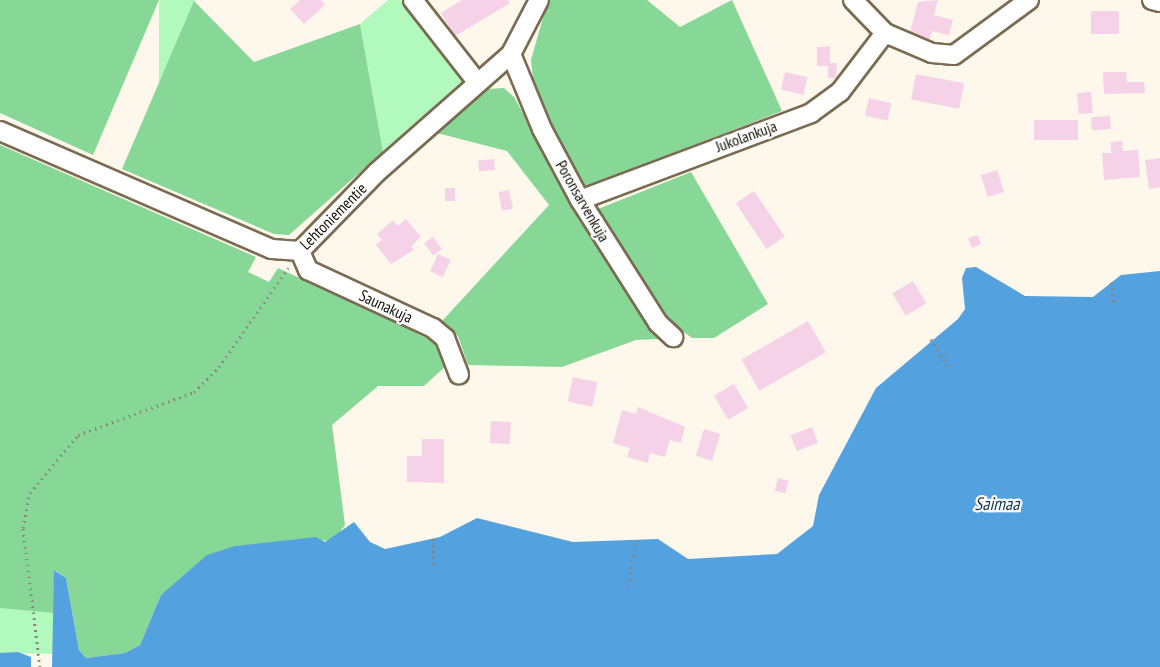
<!DOCTYPE html>
<html>
<head>
<meta charset="utf-8">
<style>
  body { margin:0 }
  #map { position:relative; width:1160px; height:667px; overflow:hidden; background:#fef7eb; font-family:"PT Sans Narrow",sans-serif }
  div>[style] { position:absolute }
  .green>* { inset:0; background:#b2f9be; transform-origin:0 0 }
  .forest>* { inset:0; background:#87d797 }
  .water>* { inset:0; background:#54a1e0 }
  .building>* { inset:0; background:#f6d2e8; transform-origin:0 0 }
  .path>* { height:3px; margin-top:-1.5px; transform-origin:0; background:repeating-linear-gradient(90deg,#8a847a 0 1.5px,transparent 0 6px) }
  .roads { filter:drop-shadow(2px 0 #7a6b51) drop-shadow(-2px 0 #7a6b51) drop-shadow(0 2px #7a6b51) drop-shadow(0 -2px #7a6b51) }
  .street>* { height:18px; margin:-9px; padding:0 9px; transform-origin:9px; border-radius:9px; background:#fff }
  span { translate:-50% -50%; white-space:nowrap; text-align:center; line-height:1.15; -webkit-text-stroke:4.5px #fff; paint-order:stroke }
  .street-label { font-size:16px; color:#130e05 }
  .water-label { font-size:18px; color:#183953; font-style:italic }
</style>
</head>
<body>
<div id="map">
  <div class="green">
    <div style="left:159px;top:0;width:36px;height:168px"></div>
    <div style="clip-path:polygon(388px 0,401px 0,465px 79px,383px 152px,360px 24px)"></div>
    <div style="clip-path:polygon(5px 606px,54px 613px,53px 654px,0 653px,0 608px)"></div>
  </div>
  <div class="forest">
    <div style="clip-path:polygon(0 0,159px 0,93px 155px,0 113px)"></div>
    <div style="clip-path:polygon(548px 0,647px 0,680px 27px,732px 0,782px 111px,585px 187px,535px 97px,531px 60px)"></div>
    <div style="clip-path:polygon(194px 1px,254px 62px,360px 24px,383px 152px,289px 235px,274px 234px,122px 169px)"></div>
    <div style="clip-path:polygon(504px 88px,514px 97px,578px 214px,658px 339px,636px 340px,562px 367px,468px 365px,458px 336px,442px 321px,549px 205px,507px 151px,433px 132px,488px 89px)"></div>
    <div style="clip-path:polygon(0 145px,256px 257px,248px 272px,269px 282px,278px 268px,399px 324px,436px 343px,447px 365px,424px 386px,378px 386px,332px 425px,345px 525px,334px 540px,235px 546px,161px 595px,140px 645px,125px 653px,86px 658px,79px 650px,66px 578px,55px 570px,54px 613px,0 608px)"></div>
    <div style="clip-path:polygon(691px 172px,768px 304px,714px 338px,692px 338px,665px 318px,598px 209px)"></div>
  </div>
  <div class="water">
    <div style="clip-path:polygon(976px 267px,1025px 296px,1093px 297px,1121px 275px,1160px 271px,1160px 667px,52px 667px,54px 570px,66px 578px,79px 650px,86px 658px,125px 653px,140px 645px,161px 595px,207px 555px,235px 546px,316px 537px,325px 542px,354px 522px,370px 542px,385px 549px,440px 537px,477px 518px,573px 542px,658px 539px,688px 559px,777px 554px,813px 526px,819px 495px,876px 388px,958px 319px,965px 309px,962px 278px,966px 268px)"></div>
    <div style="clip-path:polygon(18px 652px,31px 657px,31px 667px,0 667px,0 653px)"></div>
  </div>
  <div class="building">
    <div style="clip-path:polygon(300px 0,321px 0,325px 5px,304px 24px,290px 9px)"></div>
    <div style="clip-path:polygon(462px 0,508px 0,510px 3px,455px 36px,441px 13px)"></div>
    <div style="clip-path:polygon(938px 0,934px 15px,953px 20px,949px 35px,932px 31px,930px 39px,910px 33px,918px 2px)"></div>
    <div style="left:1091px;top:11px;width:28px;height:23px"></div>
    <div style="clip-path:polygon(830px 46px,830px 63px,837px 63px,836px 78px,828px 78px,828px 66px,817px 66px,817px 47px)"></div>
    <div style="left:785px;top:72px;width:23px;height:18px;rotate:13deg"></div>
    <div style="clip-path:polygon(1103px 72px,1126px 72px,1127px 82px,1144px 82px,1145px 93px,1104px 94px)"></div>
    <div style="left:916px;top:74px;width:49px;height:26px;rotate:11deg"></div>
    <div style="left:1091px;top:92px;width:21px;height:14px;rotate:85deg"></div>
    <div style="left:869px;top:98px;width:23px;height:18px;rotate:13deg"></div>
    <div style="left:1110px;top:116px;width:13px;height:19px;rotate:86deg"></div>
    <div style="left:1034px;top:120px;width:44px;height:20px"></div>
    <div style="clip-path:polygon(1122px 141px,1123px 151px,1138px 150px,1140px 177px,1104px 180px,1102px 153px,1111px 153px,1111px 142px)"></div>
    <div style="clip-path:polygon(1160px 158px,1160px 187px,1149px 189px,1145px 160px)"></div>
    <div style="left:494px;top:159px;width:11px;height:16px;rotate:85deg"></div>
    <div style="left:997px;top:170px;width:23px;height:17px;rotate:72deg"></div>
    <div style="left:455px;top:188px;width:13px;height:10px;rotate:90deg"></div>
    <div style="left:509px;top:190px;width:19px;height:11px;rotate:78deg"></div>
    <div style="left:754px;top:191px;width:55px;height:22px;rotate:56deg"></div>
    <div style="clip-path:polygon(406px 219px,421px 237px,411px 246px,414px 250px,391px 264px,376px 245px,382px 240px,377px 234px,393px 220px,398px 226px)"></div>
    <div style="left:978px;top:235px;width:10px;height:10px;rotate:73deg"></div>
    <div style="left:433px;top:237px;width:15px;height:11px;rotate:53deg"></div>
    <div style="left:438px;top:254px;width:14px;height:19px;rotate:25deg"></div>
    <div style="left:913px;top:281px;width:26px;height:24px;rotate:59deg"></div>
    <div style="left:808px;top:321px;width:36px;height:77px;rotate:60deg"></div>
    <div style="left:573px;top:377px;width:25px;height:25px;rotate:12deg"></div>
    <div style="left:734px;top:384px;width:28px;height:23px;rotate:60deg"></div>
    <div style="clip-path:polygon(638px 407px,685px 427px,681px 443px,670px 440px,665px 457px,650px 453px,648px 463px,627px 457px,630px 448px,613px 443px,622px 410px,636px 414px)"></div>
    <div style="left:491px;top:421px;width:20px;height:22px;rotate:3deg"></div>
    <div style="left:812px;top:427px;width:17px;height:23px;rotate:69deg"></div>
    <div style="left:704px;top:429px;width:17px;height:28px;rotate:17deg"></div>
    <div style="clip-path:polygon(422px 439px,444px 439px,444px 483px,407px 482px,407px 456px,422px 456px)"></div>
    <div style="left:778px;top:478px;width:11px;height:13px;rotate:15deg"></div>
  </div>
  <div class="path">
    <div style="left:1111px;top:282px;width:22px;rotate:82deg"></div>
    <div style="left:931px;top:339px;width:34px;rotate:58deg"></div>
    <div style="left:433px;top:539px;width:27px;rotate:90deg"></div>
    <div style="left:628px;top:586px;width:44px;rotate:-79.5deg"></div>
    <div style="left:40px;top:667px;width:140px;rotate:-97deg"></div>
    <div style="left:23px;top:528px;width:36px;rotate:-79deg"></div>
    <div style="left:30px;top:493px;width:75px;rotate:-50.4deg"></div>
    <div style="left:78px;top:435px;width:124px;rotate:-20.3deg"></div>
    <div style="left:194px;top:392px;width:35px;rotate:-45deg"></div>
    <div style="left:219px;top:367px;width:121px;rotate:-55.1deg"></div>
  </div>
  <div class="roads">
    <div class="street">
      <div style="left:413px;top:0;width:104px;rotate:52deg"></div>
      <div style="left:853px;top:0;width:46px;rotate:45.9deg"></div>
      <div style="left:885px;top:33px;width:51px;rotate:23.1deg"></div>
      <div style="left:932px;top:53px;width:22px;rotate:5deg"></div>
      <div style="left:954px;top:55px;width:93px;rotate:-36.3deg"></div>
      <div style="left:1152px;top:0;width:8px;rotate:14deg"></div>
      <div style="left:511px;top:54px;width:81px;rotate:67.5deg"></div>
      <div style="left:542px;top:129px;width:81px;rotate:61.8deg"></div>
      <div style="left:580px;top:200px;width:146px;rotate:57.6deg"></div>
      <div style="left:658px;top:323px;width:21px;rotate:43deg"></div>
      <div style="left:0;top:131px;width:296px;rotate:23.5deg"></div>
      <div style="left:272px;top:249px;width:28px;rotate:4deg"></div>
      <div style="left:300px;top:251px;width:109px;rotate:-45.7deg"></div>
      <div style="left:376px;top:173px;width:180px;rotate:-41.4deg"></div>
      <div style="left:511px;top:54px;width:61px;rotate:-62.6deg"></div>
      <div style="left:580px;top:200px;width:247px;rotate:-20.6deg"></div>
      <div style="left:811px;top:113px;width:36px;rotate:-36deg"></div>
      <div style="left:840px;top:92px;width:74px;rotate:-52.7deg"></div>
      <div style="left:300px;top:251px;width:21px;rotate:67deg"></div>
      <div style="left:308px;top:270px;width:138px;rotate:24.9deg"></div>
      <div style="left:433px;top:328px;width:16px;rotate:40deg"></div>
      <div style="left:445px;top:338px;width:39px;rotate:69deg"></div>
    </div>
  </div>
  <div class="street-label">
    <span style="left:746px;top:136px;rotate:-20deg">Jukolankuja</span>
    <span style="left:583px;top:201px;rotate:60deg">Poronsarvenkuja</span>
    <span style="left:333px;top:216px;rotate:-45deg">Lehtoniementie</span>
    <span style="left:386px;top:306px;rotate:25deg">Saunakuja</span>
  </div>
  <div class="water-label">
    <span style="left:997px;top:504px">Saimaa</span>
  </div>
</div>
</body>
</html>
